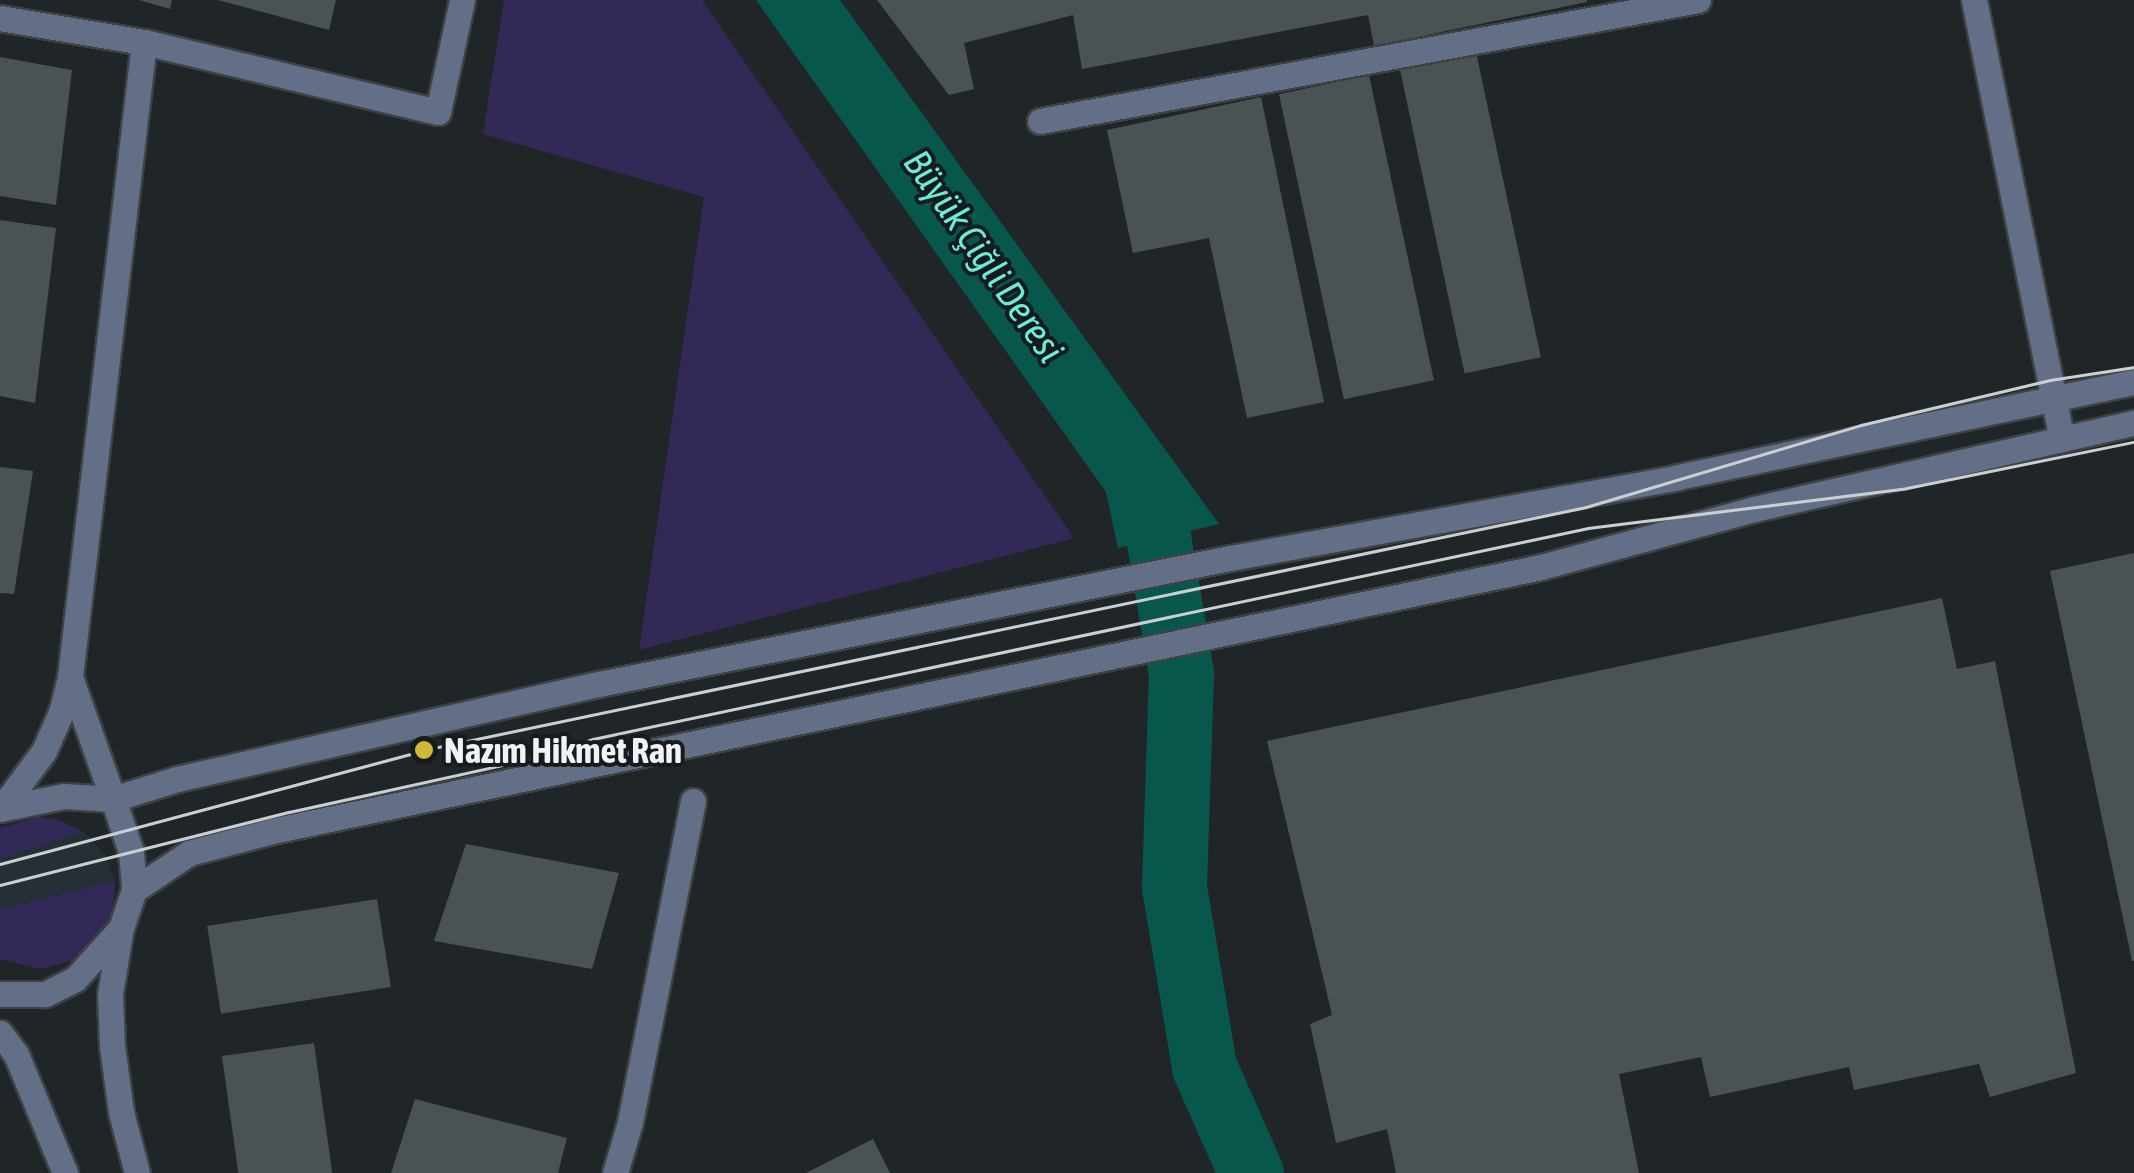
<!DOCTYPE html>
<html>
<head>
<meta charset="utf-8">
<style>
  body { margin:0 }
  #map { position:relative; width:2134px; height:1173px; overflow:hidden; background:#202528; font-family:"Asap Condensed",sans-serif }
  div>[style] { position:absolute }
  .built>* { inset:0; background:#242f36 }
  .green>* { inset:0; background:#332957 }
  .water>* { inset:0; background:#07574d }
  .river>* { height:65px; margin:-32.5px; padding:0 32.5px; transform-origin:32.5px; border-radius:32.5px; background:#07574d }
  .building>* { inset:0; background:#4b5253; transform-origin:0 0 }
  .roads { filter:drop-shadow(2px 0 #3d4245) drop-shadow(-2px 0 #3d4245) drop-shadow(0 2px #3d4245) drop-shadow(0 -2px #3d4245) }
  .minor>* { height:25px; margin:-12.5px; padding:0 12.5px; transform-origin:12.5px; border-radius:12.5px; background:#636f87 }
  .tram>* { height:2.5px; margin:-1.25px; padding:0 1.25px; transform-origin:1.25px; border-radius:1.25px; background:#cccfd1 }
  .dots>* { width:28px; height:28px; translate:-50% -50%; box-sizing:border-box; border:5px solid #171b1e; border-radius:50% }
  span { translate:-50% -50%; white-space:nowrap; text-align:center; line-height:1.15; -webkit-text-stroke:8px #171b1e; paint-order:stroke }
  .poi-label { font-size:35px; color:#f0f3f5; font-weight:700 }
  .left { translate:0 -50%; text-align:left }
  .water-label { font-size:38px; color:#6aedd8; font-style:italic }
</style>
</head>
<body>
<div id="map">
  <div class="built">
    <div style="clip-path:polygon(84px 832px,105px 855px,115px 880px,0 909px,0 859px)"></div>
  </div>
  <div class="green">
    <div style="clip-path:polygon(504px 0,702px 0,1074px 538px,639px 650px,704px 197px,483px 134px)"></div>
    <div style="clip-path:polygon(38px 817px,58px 820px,84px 832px,0 859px,0 828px)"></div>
    <div style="clip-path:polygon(115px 880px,113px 912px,105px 931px,78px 959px,40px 969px,0 959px,0 909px)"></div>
  </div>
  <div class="water">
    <div style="clip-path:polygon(756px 0,840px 0,1219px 524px,1118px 548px,1106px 492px)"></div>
  </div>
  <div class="river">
    <div style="left:1128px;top:458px;width:22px;rotate:56deg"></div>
    <div style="left:1140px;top:476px;width:45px;rotate:70.3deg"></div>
    <div style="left:1155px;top:518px;width:158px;rotate:80.5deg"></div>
    <div style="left:1181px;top:674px;width:213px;rotate:91.9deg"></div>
    <div style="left:1174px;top:887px;width:182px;rotate:80.5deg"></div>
    <div style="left:1204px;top:1067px;width:116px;rotate:66.1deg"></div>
  </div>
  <div class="building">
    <div style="clip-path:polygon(139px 0,172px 0,170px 9px)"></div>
    <div style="clip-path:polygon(218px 0,336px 0,329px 30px)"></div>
    <div style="clip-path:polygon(877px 0,1587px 0,1587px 2px,1374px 46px,1368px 15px,1082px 69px,1073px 15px,964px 43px,974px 89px,949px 95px)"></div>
    <div style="left:1476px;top:52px;width:312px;height:78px;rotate:78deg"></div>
    <div style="clip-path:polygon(0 57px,72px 70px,56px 205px,0 196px)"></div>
    <div style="left:1369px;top:75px;width:312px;height:92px;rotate:78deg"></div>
    <div style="clip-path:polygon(1261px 97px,1324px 402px,1247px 418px,1209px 238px,1133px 253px,1107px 130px)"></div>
    <div style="clip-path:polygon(0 220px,56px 228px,35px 403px,0 396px)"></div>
    <div style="clip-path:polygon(0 467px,33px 471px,14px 594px,0 593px)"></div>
    <div style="clip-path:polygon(2134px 553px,2134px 961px,2132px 961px,2050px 571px)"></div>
    <div style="clip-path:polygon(1942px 598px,1957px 669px,1995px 661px,2076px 1073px,1990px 1097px,1979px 1064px,1854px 1090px,1849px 1067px,1710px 1097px,1701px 1057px,1619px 1074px,1639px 1173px,1396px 1173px,1387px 1129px,1336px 1143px,1310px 1024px,1332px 1015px,1267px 741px)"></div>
    <div style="clip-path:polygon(466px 844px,619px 873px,592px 969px,434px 941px)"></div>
    <div style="left:377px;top:899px;width:89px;height:172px;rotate:81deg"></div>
    <div style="left:314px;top:1043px;width:131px;height:93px;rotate:82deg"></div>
    <div style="clip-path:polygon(415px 1099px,567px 1138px,558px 1173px,391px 1173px)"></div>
    <div style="clip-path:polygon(873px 1139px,890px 1173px,806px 1173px)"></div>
  </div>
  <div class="roads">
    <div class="minor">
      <div style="left:1974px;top:0;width:448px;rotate:78.7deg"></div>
      <div style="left:0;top:18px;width:146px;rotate:9.5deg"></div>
      <div style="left:144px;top:42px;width:639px;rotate:96.65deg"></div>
      <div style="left:70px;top:677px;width:34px;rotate:104deg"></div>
      <div style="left:62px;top:710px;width:45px;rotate:113.7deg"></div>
      <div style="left:44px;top:751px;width:72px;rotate:126.6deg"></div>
      <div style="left:144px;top:42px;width:302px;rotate:13.4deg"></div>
      <div style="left:438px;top:112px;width:115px;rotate:-77.9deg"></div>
      <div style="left:1040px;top:121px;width:669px;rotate:-10.42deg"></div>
      <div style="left:70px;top:677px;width:129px;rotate:70.6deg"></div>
      <div style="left:113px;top:799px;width:67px;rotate:-17.4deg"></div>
      <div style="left:177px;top:779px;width:433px;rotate:-12.7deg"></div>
      <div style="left:599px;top:684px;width:643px;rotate:-11.29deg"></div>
      <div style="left:1230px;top:558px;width:455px;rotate:-10.2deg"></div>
      <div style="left:1678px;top:477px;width:466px;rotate:-11.8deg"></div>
      <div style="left:0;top:809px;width:65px;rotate:-11.5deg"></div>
      <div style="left:64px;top:796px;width:49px;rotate:3.5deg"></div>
      <div style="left:113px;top:799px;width:56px;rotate:71.2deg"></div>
      <div style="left:131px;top:852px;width:38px;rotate:85deg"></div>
      <div style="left:134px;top:890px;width:40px;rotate:108.9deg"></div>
      <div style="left:121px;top:928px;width:69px;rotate:132deg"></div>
      <div style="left:75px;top:979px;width:34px;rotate:153deg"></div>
      <div style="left:45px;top:994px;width:45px;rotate:180deg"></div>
      <div style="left:134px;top:890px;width:66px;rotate:-33.9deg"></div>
      <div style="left:189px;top:853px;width:86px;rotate:-14.8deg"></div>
      <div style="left:272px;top:831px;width:1296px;rotate:-11.75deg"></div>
      <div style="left:1541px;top:567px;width:221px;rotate:-15.2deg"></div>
      <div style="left:1754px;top:509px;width:390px;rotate:-12.8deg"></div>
      <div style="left:120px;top:933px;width:62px;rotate:99.3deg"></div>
      <div style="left:110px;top:994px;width:52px;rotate:87.8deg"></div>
      <div style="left:112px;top:1046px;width:67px;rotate:82.2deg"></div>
      <div style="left:121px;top:1112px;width:63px;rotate:75.3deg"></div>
      <div style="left:0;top:1033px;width:26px;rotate:53deg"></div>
      <div style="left:16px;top:1054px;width:129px;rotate:67.6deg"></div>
      <div style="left:615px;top:1173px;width:53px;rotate:-73.6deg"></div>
      <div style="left:630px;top:1122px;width:327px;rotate:-78.9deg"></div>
    </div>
  </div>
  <div class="tram">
    <div style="left:0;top:864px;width:439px;rotate:-15deg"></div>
    <div style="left:424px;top:750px;width:1187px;rotate:-11.81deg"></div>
    <div style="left:1586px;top:507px;width:287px;rotate:-16.6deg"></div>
    <div style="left:1861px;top:425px;width:194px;rotate:-13.4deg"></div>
    <div style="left:2050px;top:380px;width:85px;rotate:-8.8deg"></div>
    <div style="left:0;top:885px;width:298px;rotate:-14.2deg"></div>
    <div style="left:289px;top:812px;width:242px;rotate:-12.4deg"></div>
    <div style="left:525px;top:760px;width:71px;rotate:-17.2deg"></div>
    <div style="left:593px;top:739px;width:1017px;rotate:-11.97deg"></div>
    <div style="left:1588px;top:528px;width:321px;rotate:-7.1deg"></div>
    <div style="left:1907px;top:488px;width:232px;rotate:-11.5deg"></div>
  </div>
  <div class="dots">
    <div style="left:424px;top:750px;background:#cfb837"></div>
  </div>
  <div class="poi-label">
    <span class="left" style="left:444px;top:750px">Nazım Hikmet Ran</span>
  </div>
  <div class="water-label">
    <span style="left:984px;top:256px;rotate:55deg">Büyük Çiğli Deresi</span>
  </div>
</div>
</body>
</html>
